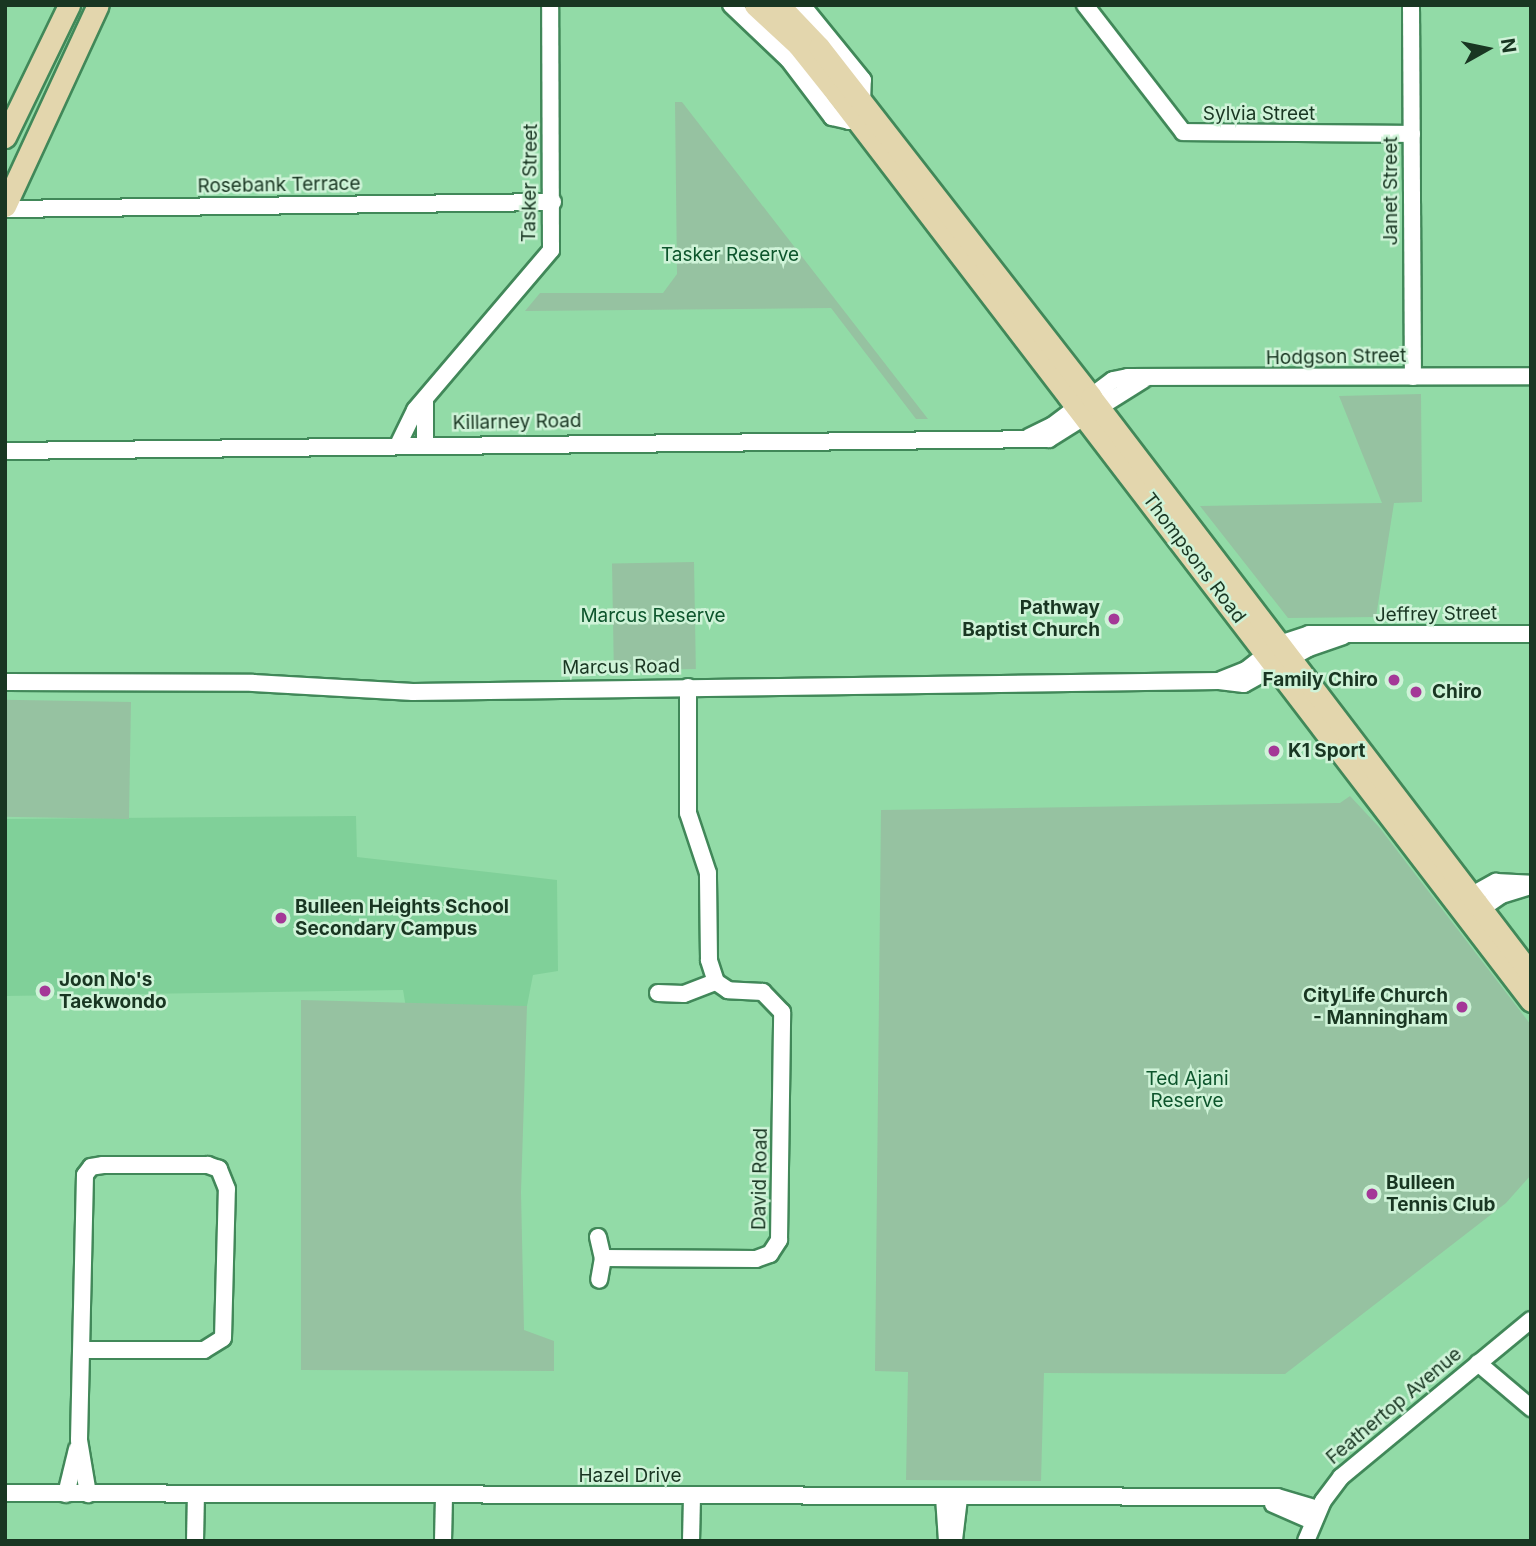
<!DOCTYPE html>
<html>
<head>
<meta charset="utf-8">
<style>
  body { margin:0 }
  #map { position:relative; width:1536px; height:1546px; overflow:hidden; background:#92dba7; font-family:Inter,sans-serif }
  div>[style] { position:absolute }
  .built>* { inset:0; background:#80d099 }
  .green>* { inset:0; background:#96c2a1; transform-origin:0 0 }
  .roads { filter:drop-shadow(2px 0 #418859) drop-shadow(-2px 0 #418859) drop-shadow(0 2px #418859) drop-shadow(0 -2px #418859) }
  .minor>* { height:16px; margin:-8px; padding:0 8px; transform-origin:8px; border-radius:8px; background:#fff }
  .major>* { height:21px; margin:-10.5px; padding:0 10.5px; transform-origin:10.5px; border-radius:10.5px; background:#e3d6ad }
  .dots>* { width:19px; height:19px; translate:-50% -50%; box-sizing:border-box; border:4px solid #cff3d8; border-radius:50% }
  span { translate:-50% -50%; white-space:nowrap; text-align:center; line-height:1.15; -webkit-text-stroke:5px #cff3d8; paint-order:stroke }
  .street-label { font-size:19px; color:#193622 }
  .park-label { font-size:19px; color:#0d552c }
  .poi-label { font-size:19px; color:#193622; font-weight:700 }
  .right { translate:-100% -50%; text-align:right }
  .left { translate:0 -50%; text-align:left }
  .frame { position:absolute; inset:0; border:7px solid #193622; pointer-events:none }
  .north { position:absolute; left:1452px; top:14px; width:70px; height:70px; -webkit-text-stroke:5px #cff3d8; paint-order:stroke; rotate:81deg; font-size:19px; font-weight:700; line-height:28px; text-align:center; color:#193622 }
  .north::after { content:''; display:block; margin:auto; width:24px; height:32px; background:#193622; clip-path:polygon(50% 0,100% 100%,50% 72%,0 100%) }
</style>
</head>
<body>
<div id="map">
  <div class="built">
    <div style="clip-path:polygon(356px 816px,357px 857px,557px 880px,558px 971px,533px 975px,527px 1006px,406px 1008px,403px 990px,5px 996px,5px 819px)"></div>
  </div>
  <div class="green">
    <div style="clip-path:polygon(675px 102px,682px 102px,928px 419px,916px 419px,831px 308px,525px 311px,540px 293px,663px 293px,677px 274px)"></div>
    <div style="clip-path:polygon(1421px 394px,1422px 502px,1394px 503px,1376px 617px,1288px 618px,1200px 506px,1382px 503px,1339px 396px)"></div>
    <div style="left:694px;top:562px;width:107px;height:82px;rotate:89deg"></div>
    <div style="left:131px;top:702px;width:117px;height:126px;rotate:91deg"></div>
    <div style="clip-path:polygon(1350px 796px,1379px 827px,1531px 1025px,1531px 1175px,1506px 1203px,1285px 1374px,1044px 1373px,1041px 1481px,906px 1480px,908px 1372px,875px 1371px,881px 810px,1340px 803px)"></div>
    <div style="clip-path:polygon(301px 1000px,527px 1006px,521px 1192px,524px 1330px,554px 1341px,554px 1371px,301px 1370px)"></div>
  </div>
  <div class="roads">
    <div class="minor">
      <div style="left:731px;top:5px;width:79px;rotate:43.5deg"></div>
      <div style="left:788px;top:59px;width:73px;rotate:52.8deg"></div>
      <div style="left:832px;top:117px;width:17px;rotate:13deg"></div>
      <div style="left:849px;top:121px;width:22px;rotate:-54deg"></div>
      <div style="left:862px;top:103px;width:23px;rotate:-88deg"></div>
      <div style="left:863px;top:80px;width:97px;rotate:-129.1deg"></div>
      <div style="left:1085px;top:5px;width:160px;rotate:52.3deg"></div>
      <div style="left:1183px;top:132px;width:229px;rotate:0.5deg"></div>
      <div style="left:1411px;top:5px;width:372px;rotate:89.7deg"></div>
      <div style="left:5px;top:209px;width:548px;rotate:-0.73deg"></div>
      <div style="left:425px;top:400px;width:45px;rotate:90deg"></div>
      <div style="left:1029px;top:437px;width:25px;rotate:-26deg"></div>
      <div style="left:1052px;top:426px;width:76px;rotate:-37deg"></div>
      <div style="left:1113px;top:380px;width:15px;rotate:-11deg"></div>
      <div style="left:1128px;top:377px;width:403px;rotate:-0.1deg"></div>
      <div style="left:398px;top:445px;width:39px;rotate:-64deg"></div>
      <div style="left:415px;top:410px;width:210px;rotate:-49.6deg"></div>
      <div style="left:551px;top:250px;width:245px;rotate:-90.2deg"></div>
      <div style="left:5px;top:451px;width:1044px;rotate:-0.66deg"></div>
      <div style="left:1049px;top:439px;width:111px;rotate:-32.1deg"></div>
      <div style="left:1221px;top:680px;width:27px;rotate:-22deg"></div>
      <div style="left:1246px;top:670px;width:42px;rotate:-38.2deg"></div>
      <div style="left:1279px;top:644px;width:32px;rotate:-18deg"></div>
      <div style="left:1309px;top:634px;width:222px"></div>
      <div style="left:5px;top:682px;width:248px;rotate:0.2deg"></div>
      <div style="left:253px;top:683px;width:160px;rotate:3.2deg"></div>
      <div style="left:413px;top:692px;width:806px;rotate:-0.78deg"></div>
      <div style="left:1219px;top:681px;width:25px;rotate:7deg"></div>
      <div style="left:1244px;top:684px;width:74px;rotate:-29deg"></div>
      <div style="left:1309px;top:648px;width:36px;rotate:-19deg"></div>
      <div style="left:1463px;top:900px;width:38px;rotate:-29deg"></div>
      <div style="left:1496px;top:882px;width:35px;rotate:3deg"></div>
      <div style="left:1474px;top:914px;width:33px;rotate:-35deg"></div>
      <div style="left:1501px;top:895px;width:28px;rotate:-17deg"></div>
      <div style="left:658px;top:993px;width:26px;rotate:2deg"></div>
      <div style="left:684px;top:994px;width:34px;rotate:-21deg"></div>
      <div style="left:716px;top:982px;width:23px;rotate:-108deg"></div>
      <div style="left:709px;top:960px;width:87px;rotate:-90.7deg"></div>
      <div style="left:708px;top:873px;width:63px;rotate:-108.4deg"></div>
      <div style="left:688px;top:813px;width:126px;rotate:-90deg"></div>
      <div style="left:598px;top:1237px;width:22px;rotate:77deg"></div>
      <div style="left:603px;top:1258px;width:22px;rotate:100deg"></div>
      <div style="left:603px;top:1258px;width:153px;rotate:0.4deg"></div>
      <div style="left:756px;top:1259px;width:15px;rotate:-20deg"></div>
      <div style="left:770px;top:1254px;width:17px;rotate:-57deg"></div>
      <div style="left:779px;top:1240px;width:228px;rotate:-89.2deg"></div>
      <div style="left:782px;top:1012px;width:28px;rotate:-134deg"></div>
      <div style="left:763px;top:992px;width:35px;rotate:-177deg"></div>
      <div style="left:728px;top:990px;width:14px;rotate:-146deg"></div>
      <div style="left:82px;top:1350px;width:122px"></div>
      <div style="left:204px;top:1350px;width:22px;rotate:-32deg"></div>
      <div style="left:223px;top:1338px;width:149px;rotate:-88.5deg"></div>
      <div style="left:227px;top:1189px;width:22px;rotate:-112deg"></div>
      <div style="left:219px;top:1169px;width:12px;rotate:-160deg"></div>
      <div style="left:208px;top:1165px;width:105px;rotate:180deg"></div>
      <div style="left:103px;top:1165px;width:12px;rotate:171deg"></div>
      <div style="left:91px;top:1167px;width:10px;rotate:127deg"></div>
      <div style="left:85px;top:1175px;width:265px;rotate:91.3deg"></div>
      <div style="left:79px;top:1440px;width:55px;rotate:80.5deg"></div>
      <div style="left:1478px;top:1363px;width:70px;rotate:40.3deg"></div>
      <div style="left:5px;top:1493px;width:1272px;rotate:0.18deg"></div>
      <div style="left:1277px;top:1497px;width:43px;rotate:16.3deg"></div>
      <div style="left:66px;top:1494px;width:46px;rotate:-76.3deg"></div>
      <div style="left:944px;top:1497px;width:44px;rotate:86.1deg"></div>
      <div style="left:1273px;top:1504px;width:43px;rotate:23.6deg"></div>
      <div style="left:954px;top:1540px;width:42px;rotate:-83.2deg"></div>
      <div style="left:195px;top:1541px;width:46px;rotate:-88.8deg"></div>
      <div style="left:443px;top:1541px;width:45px;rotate:-88.7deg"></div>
      <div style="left:691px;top:1541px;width:44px;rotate:-88.7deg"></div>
      <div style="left:1306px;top:1541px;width:43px;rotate:-67deg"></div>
      <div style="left:1323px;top:1501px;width:30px;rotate:-53deg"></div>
      <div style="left:1341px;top:1477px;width:246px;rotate:-39.6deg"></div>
    </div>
    <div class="major">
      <div style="left:755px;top:5px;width:59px;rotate:42.9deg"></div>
      <div style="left:798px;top:45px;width:63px;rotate:51.5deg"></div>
      <div style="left:837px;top:94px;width:1142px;rotate:52.58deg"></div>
      <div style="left:779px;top:5px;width:58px;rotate:46.4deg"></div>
      <div style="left:819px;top:47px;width:443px;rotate:52.1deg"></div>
      <div style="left:1091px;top:397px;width:726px;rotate:52.67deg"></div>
      <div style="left:5px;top:137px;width:147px;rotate:-64.1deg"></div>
      <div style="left:5px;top:206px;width:221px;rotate:-65.2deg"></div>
    </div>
  </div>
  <div class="dots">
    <div style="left:1114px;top:619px;background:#a43897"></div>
    <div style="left:1394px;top:680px;background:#a43897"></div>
    <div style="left:1416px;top:692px;background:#a43897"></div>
    <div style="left:1274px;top:751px;background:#a43897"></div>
    <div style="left:281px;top:918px;background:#a43897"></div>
    <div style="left:45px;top:991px;background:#a43897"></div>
    <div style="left:1462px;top:1007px;background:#a43897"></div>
    <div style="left:1372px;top:1194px;background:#a43897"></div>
  </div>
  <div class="street-label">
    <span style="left:1259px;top:114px">Sylvia Street</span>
    <span style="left:530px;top:183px;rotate:-89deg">Tasker Street</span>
    <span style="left:279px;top:185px;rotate:-1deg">Rosebank Terrace</span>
    <span style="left:1391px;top:191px;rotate:-90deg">Janet Street</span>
    <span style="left:1336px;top:357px;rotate:-1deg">Hodgson Street</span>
    <span style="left:517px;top:422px;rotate:-1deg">Killarney Road</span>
    <span style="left:1194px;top:558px;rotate:53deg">Thompsons Road</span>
    <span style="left:1436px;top:614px;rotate:-1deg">Jeffrey Street</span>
    <span style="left:621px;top:667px;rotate:-1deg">Marcus Road</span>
    <span style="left:760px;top:1179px;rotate:-89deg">David Road</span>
    <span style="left:1394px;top:1406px;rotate:-40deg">Feathertop Avenue</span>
    <span style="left:630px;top:1476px">Hazel Drive</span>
  </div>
  <div class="park-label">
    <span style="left:730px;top:255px">Tasker Reserve</span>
    <span style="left:653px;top:616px">Marcus Reserve</span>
    <span style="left:1187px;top:1090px">Ted Ajani<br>Reserve</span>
  </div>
  <div class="poi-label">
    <span class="right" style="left:1100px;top:619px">Pathway<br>Baptist Church</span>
    <span class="right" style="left:1378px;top:680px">Family Chiro</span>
    <span class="left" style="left:1432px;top:692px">Chiro</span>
    <span class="left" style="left:1288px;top:751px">K1 Sport</span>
    <span class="left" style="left:295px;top:918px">Bulleen Heights School<br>Secondary Campus</span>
    <span class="left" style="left:59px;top:991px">Joon No's<br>Taekwondo</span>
    <span class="right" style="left:1448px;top:1007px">CityLife Church<br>- Manningham</span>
    <span class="left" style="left:1386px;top:1194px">Bulleen<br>Tennis Club</span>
  </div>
  <div class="frame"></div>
  <div class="north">N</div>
</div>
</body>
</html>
